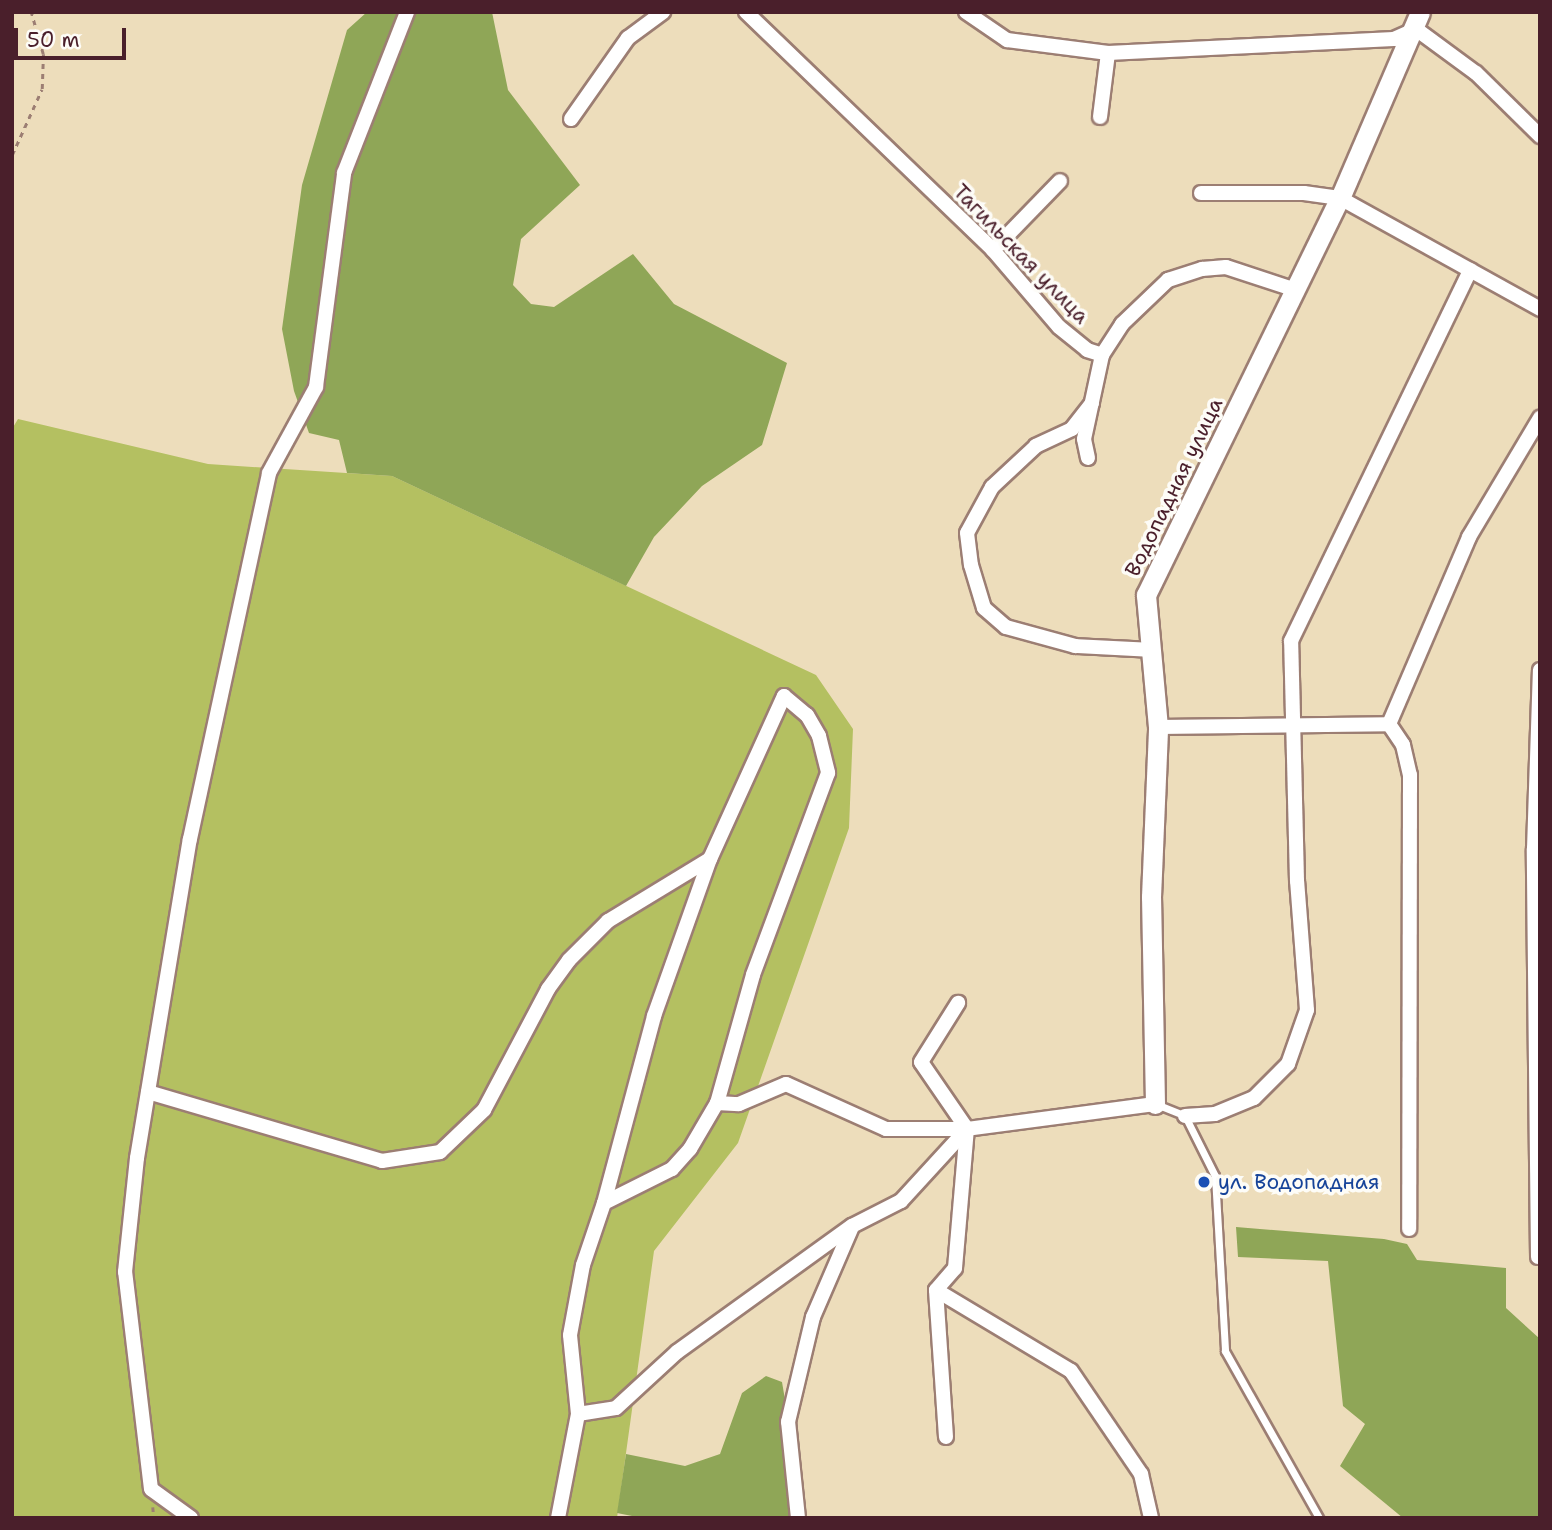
<!DOCTYPE html>
<html>
<head>
<meta charset="utf-8">
<style>
  body { margin:0 }
  #map { position:relative; width:1552px; height:1530px; overflow:hidden; background:#edddbb; font-family:"Shantell Sans",sans-serif }
  div>[style] { position:absolute }
  .green>* { inset:0; background:#b4c061 }
  .forest>* { inset:0; background:#8fa657 }
  .path>* { height:2.5px; margin-top:-1.25px; transform-origin:0; background:repeating-linear-gradient(90deg,#9c7e73 0 5px,transparent 0 10px) }
  .roads { filter:drop-shadow(2px 0 #9c7e73) drop-shadow(-2px 0 #9c7e73) drop-shadow(0 2px #9c7e73) drop-shadow(0 -2px #9c7e73) }
  .service>* { height:7px; margin:-3.5px; padding:0 3.5px; transform-origin:3.5px; border-radius:3.5px; background:#fff }
  .minor>* { height:14px; margin:-7px; padding:0 7px; transform-origin:7px; border-radius:7px; background:#fff }
  .tertiary>* { height:19px; margin:-9.5px; padding:0 9.5px; transform-origin:9.5px; border-radius:9.5px; background:#fff }
  .dots>* { width:19px; height:19px; translate:-50% -50%; box-sizing:border-box; border:4px solid #fdfcf7; border-radius:50% }
  span { translate:-50% -50%; white-space:nowrap; text-align:center; line-height:1.15; -webkit-text-stroke:7px #fdfcf7; paint-order:stroke }
  .street-label { font-size:21px; color:#4a1f2b }
  .transit-label { font-size:21px; color:#164399 }
  .left { translate:0 -50%; text-align:left }
  .frame { position:absolute; inset:0; border:14px solid #4a1f2b; pointer-events:none }
  .scale { position:absolute; left:14px; top:28px; width:112px; height:32px; box-sizing:border-box; border:4px solid #4a1f2b; border-top:0; padding-left:9px; font-size:21px; line-height:24px; white-space:nowrap; color:#4a1f2b; -webkit-text-stroke:5px #fdfcf7; paint-order:stroke }
</style>
</head>
<body>
<div id="map">
  <div class="green">
    <div style="clip-path:polygon(18px 419px,208px 464px,392px 476px,816px 675px,853px 729px,849px 828px,738px 1143px,654px 1251px,617px 1518px,12px 1518px,12px 429px)"></div>
  </div>
  <div class="forest">
    <div style="clip-path:polygon(367px 12px,492px 12px,508px 90px,580px 185px,521px 239px,513px 285px,531px 304px,554px 307px,633px 254px,674px 304px,787px 363px,762px 445px,702px 486px,654px 537px,626px 586px,392px 476px,347px 473px,339px 440px,309px 433px,294px 391px,282px 329px,302px 185px,347px 30px)"></div>
    <div style="clip-path:polygon(1236px 1227px,1384px 1239px,1407px 1244px,1417px 1260px,1506px 1268px,1506px 1308px,1540px 1339px,1540px 1518px,1403px 1518px,1340px 1466px,1365px 1424px,1343px 1406px,1328px 1261px,1238px 1257px)"></div>
    <div style="clip-path:polygon(766px 1376px,782px 1382px,805px 1518px,642px 1518px,617px 1513px,626px 1454px,685px 1466px,720px 1454px,742px 1393px)"></div>
  </div>
  <div class="path">
    <div style="left:12px;top:155px;width:72px;rotate:-65.6deg"></div>
    <div style="left:42px;top:89px;width:35px;rotate:-88deg"></div>
    <div style="left:43px;top:54px;width:44px;rotate:-105.9deg"></div>
    <div style="left:153px;top:1507px;width:11px;rotate:85deg"></div>
  </div>
  <div class="roads">
    <div class="service">
      <div style="left:1156px;top:1104px;width:31px;rotate:22deg"></div>
      <div style="left:1185px;top:1116px;width:67px;rotate:63.4deg"></div>
      <div style="left:1215px;top:1176px;width:175px;rotate:86.7deg"></div>
      <div style="left:1225px;top:1351px;width:192px;rotate:60.6deg"></div>
    </div>
    <div class="minor">
      <div style="left:746px;top:12px;width:343px;rotate:43.9deg"></div>
      <div style="left:993px;top:250px;width:101px;rotate:49.4deg"></div>
      <div style="left:1059px;top:327px;width:36px;rotate:39deg"></div>
      <div style="left:1087px;top:350px;width:16px;rotate:18deg"></div>
      <div style="left:1102px;top:355px;width:37px;rotate:-57deg"></div>
      <div style="left:1122px;top:324px;width:64px;rotate:-43.7deg"></div>
      <div style="left:1168px;top:280px;width:36px;rotate:-18deg"></div>
      <div style="left:1202px;top:269px;width:24px;rotate:-5deg"></div>
      <div style="left:1226px;top:267px;width:74px;rotate:18.2deg"></div>
      <div style="left:966px;top:12px;width:50px;rotate:34.3deg"></div>
      <div style="left:1007px;top:40px;width:102px;rotate:7.3deg"></div>
      <div style="left:1108px;top:53px;width:286px;rotate:-2.8deg"></div>
      <div style="left:1394px;top:39px;width:24px;rotate:-24deg"></div>
      <div style="left:1416px;top:29px;width:74px;rotate:36.3deg"></div>
      <div style="left:1476px;top:73px;width:90px;rotate:44.5deg"></div>
      <div style="left:1100px;top:117px;width:64px;rotate:-82.9deg"></div>
      <div style="left:571px;top:119px;width:99px;rotate:-54.9deg"></div>
      <div style="left:628px;top:38px;width:44px;rotate:-36.6deg"></div>
      <div style="left:1201px;top:193px;width:103px"></div>
      <div style="left:1304px;top:193px;width:36px;rotate:8deg"></div>
      <div style="left:1340px;top:198px;width:229px;rotate:29deg"></div>
      <div style="left:993px;top:250px;width:96px;rotate:-45.8deg"></div>
      <div style="left:1092px;top:403px;width:33px;rotate:128deg"></div>
      <div style="left:1072px;top:429px;width:40px;rotate:155deg"></div>
      <div style="left:1036px;top:446px;width:60px;rotate:137deg"></div>
      <div style="left:992px;top:487px;width:52px;rotate:118.5deg"></div>
      <div style="left:967px;top:533px;width:32px;rotate:83deg"></div>
      <div style="left:971px;top:565px;width:45px;rotate:73.2deg"></div>
      <div style="left:984px;top:608px;width:29px;rotate:41deg"></div>
      <div style="left:1006px;top:627px;width:72px;rotate:15.4deg"></div>
      <div style="left:1075px;top:646px;width:76px;rotate:3deg"></div>
      <div style="left:1088px;top:458px;width:19px;rotate:-102deg"></div>
      <div style="left:1084px;top:439px;width:86px;rotate:-77.9deg"></div>
      <div style="left:1389px;top:724px;width:203px;rotate:-66.8deg"></div>
      <div style="left:1469px;top:537px;width:139px;rotate:-59.2deg"></div>
      <div style="left:1158px;top:727px;width:231px;rotate:-0.7deg"></div>
      <div style="left:1389px;top:724px;width:25px;rotate:56deg"></div>
      <div style="left:1403px;top:745px;width:31px;rotate:77deg"></div>
      <div style="left:1410px;top:775px;width:454px;rotate:90.1deg"></div>
      <div style="left:148px;top:1092px;width:244px;rotate:16.4deg"></div>
      <div style="left:382px;top:1161px;width:59px;rotate:-8.8deg"></div>
      <div style="left:440px;top:1152px;width:61px;rotate:-43.7deg"></div>
      <div style="left:484px;top:1110px;width:137px;rotate:-62.1deg"></div>
      <div style="left:548px;top:989px;width:36px;rotate:-54deg"></div>
      <div style="left:569px;top:960px;width:55px;rotate:-45deg"></div>
      <div style="left:608px;top:921px;width:119px;rotate:-31.3deg"></div>
      <div style="left:1185px;top:1116px;width:30px;rotate:-4deg"></div>
      <div style="left:1215px;top:1114px;width:42px;rotate:-22.3deg"></div>
      <div style="left:1254px;top:1098px;width:48px;rotate:-45deg"></div>
      <div style="left:1288px;top:1064px;width:57px;rotate:-70.6deg"></div>
      <div style="left:1307px;top:1010px;width:129px;rotate:-94.4deg"></div>
      <div style="left:1297px;top:881px;width:240px;rotate:-91.4deg"></div>
      <div style="left:1291px;top:641px;width:412px;rotate:-64.2deg"></div>
      <div style="left:604px;top:1203px;width:76px;rotate:-26.6deg"></div>
      <div style="left:672px;top:1169px;width:27px;rotate:-48deg"></div>
      <div style="left:690px;top:1149px;width:53px;rotate:-59.6deg"></div>
      <div style="left:1538px;top:1257px;width:408px;rotate:-90.6deg"></div>
      <div style="left:1534px;top:849px;width:179px;rotate:-88.1deg"></div>
      <div style="left:936px;top:1290px;width:157px;rotate:31deg"></div>
      <div style="left:1071px;top:1371px;width:125px;rotate:55.8deg"></div>
      <div style="left:1141px;top:1474px;width:45px;rotate:77.2deg"></div>
      <div style="left:578px;top:1414px;width:38px;rotate:-9deg"></div>
      <div style="left:616px;top:1408px;width:83px;rotate:-42.6deg"></div>
      <div style="left:677px;top:1352px;width:216px;rotate:-35.8deg"></div>
      <div style="left:852px;top:1226px;width:55px;rotate:-27deg"></div>
      <div style="left:901px;top:1201px;width:98px;rotate:-47.5deg"></div>
      <div style="left:967px;top:1129px;width:190px;rotate:-7.6deg"></div>
      <div style="left:946px;top:1437px;width:147px;rotate:-93.9deg"></div>
      <div style="left:936px;top:1290px;width:29px;rotate:-49deg"></div>
      <div style="left:955px;top:1268px;width:140px;rotate:-85.1deg"></div>
      <div style="left:191px;top:1518px;width:49px;rotate:-144.1deg"></div>
      <div style="left:151px;top:1489px;width:219px;rotate:-96.8deg"></div>
      <div style="left:125px;top:1272px;width:115px;rotate:-84deg"></div>
      <div style="left:137px;top:1158px;width:323px;rotate:-80.6deg"></div>
      <div style="left:190px;top:839px;width:374px;rotate:-77.8deg"></div>
      <div style="left:269px;top:473px;width:98px;rotate:-61.3deg"></div>
      <div style="left:316px;top:387px;width:216px;rotate:-82.5deg"></div>
      <div style="left:344px;top:173px;width:173px;rotate:-68.6deg"></div>
      <div style="left:558px;top:1518px;width:106px;rotate:-79.1deg"></div>
      <div style="left:578px;top:1414px;width:79px;rotate:-95.8deg"></div>
      <div style="left:570px;top:1335px;width:71px;rotate:-79.5deg"></div>
      <div style="left:583px;top:1265px;width:65px;rotate:-71.3deg"></div>
      <div style="left:604px;top:1203px;width:194px;rotate:-75deg"></div>
      <div style="left:654px;top:1016px;width:167px;rotate:-70.4deg"></div>
      <div style="left:710px;top:859px;width:179px;rotate:-65.6deg"></div>
      <div style="left:784px;top:696px;width:30px;rotate:40deg"></div>
      <div style="left:807px;top:715px;width:24px;rotate:60deg"></div>
      <div style="left:819px;top:736px;width:38px;rotate:76deg"></div>
      <div style="left:828px;top:773px;width:215px;rotate:110.4deg"></div>
      <div style="left:753px;top:975px;width:133px;rotate:105.7deg"></div>
      <div style="left:717px;top:1103px;width:22px;rotate:3deg"></div>
      <div style="left:739px;top:1104px;width:51px;rotate:-23.1deg"></div>
      <div style="left:786px;top:1084px;width:110px;rotate:24.2deg"></div>
      <div style="left:886px;top:1129px;width:81px"></div>
      <div style="left:967px;top:1129px;width:81px;rotate:-124.5deg"></div>
      <div style="left:921px;top:1062px;width:70px;rotate:-57.9deg"></div>
      <div style="left:798px;top:1518px;width:97px;rotate:-95.9deg"></div>
      <div style="left:788px;top:1422px;width:108px;rotate:-76.6deg"></div>
      <div style="left:813px;top:1317px;width:98px;rotate:-66.6deg"></div>
    </div>
    <div class="tertiary">
      <div style="left:1155px;top:1104px;width:207px;rotate:-91.1deg"></div>
      <div style="left:1151px;top:897px;width:170px;rotate:-87.6deg"></div>
      <div style="left:1158px;top:727px;width:133px;rotate:-95.2deg"></div>
      <div style="left:1146px;top:595px;width:442px;rotate:-64deg"></div>
      <div style="left:1340px;top:198px;width:202px;rotate:-66.7deg"></div>
    </div>
  </div>
  <div class="dots">
    <div style="left:1204px;top:1182px;background:#1a4fb4"></div>
  </div>
  <div class="street-label">
    <span style="left:1021px;top:254px;rotate:46deg">Тагильская улица</span>
    <span style="left:1174px;top:487px;rotate:-64deg">Водопадная улица</span>
  </div>
  <div class="transit-label">
    <span class="left" style="left:1218px;top:1182px">ул. Водопадная</span>
  </div>
  <div class="frame"></div>
  <div class="scale">50 m</div>
</div>
</body>
</html>
